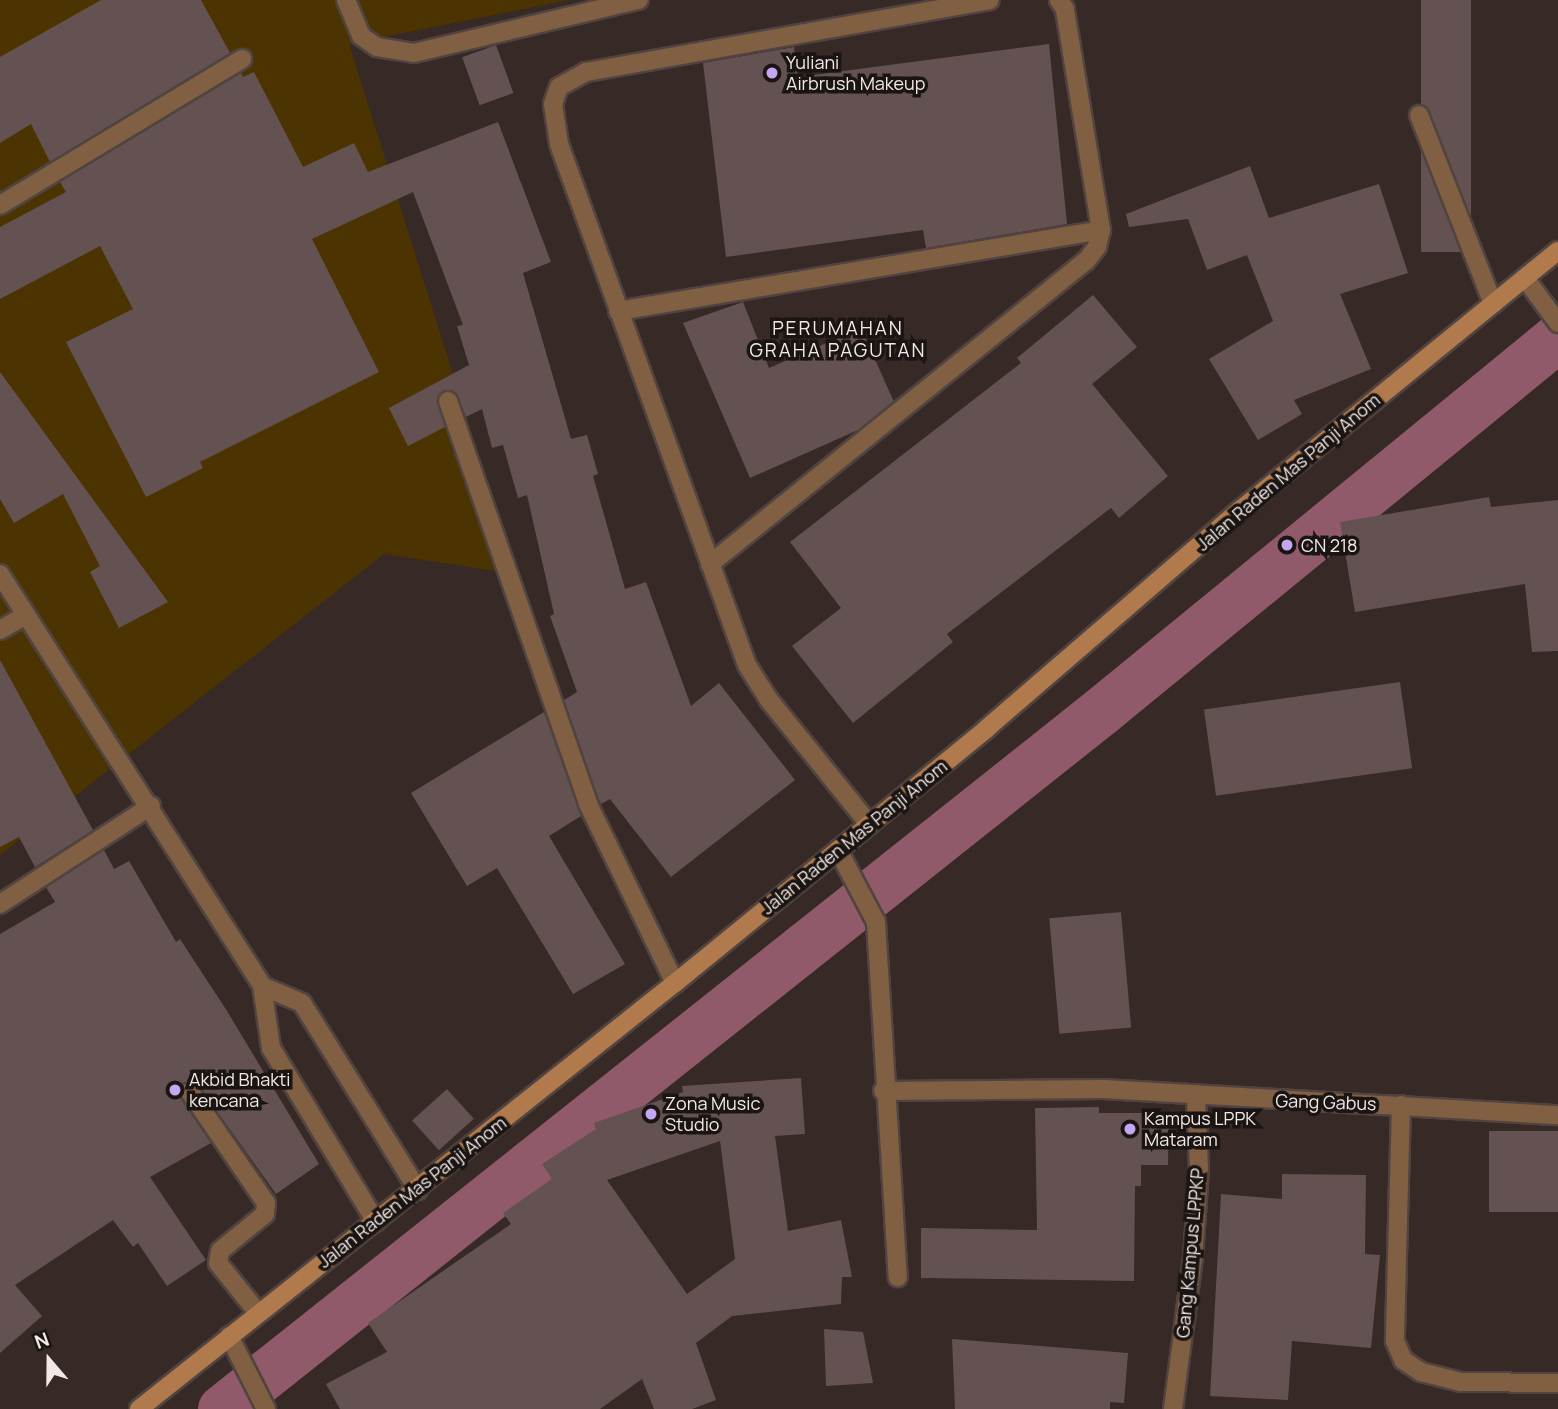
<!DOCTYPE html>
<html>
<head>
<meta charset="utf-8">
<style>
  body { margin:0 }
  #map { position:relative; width:1558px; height:1409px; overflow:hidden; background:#372925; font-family:Manrope,sans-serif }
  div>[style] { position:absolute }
  .green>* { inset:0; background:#4b3401 }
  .canal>* { height:49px; margin:-24.5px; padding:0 24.5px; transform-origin:24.5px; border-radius:24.5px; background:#905a6a }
  .building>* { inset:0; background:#635251; transform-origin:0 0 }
  .roads { filter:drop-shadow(2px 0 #514440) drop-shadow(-2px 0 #514440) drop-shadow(0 2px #514440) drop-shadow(0 -2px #514440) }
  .lane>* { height:18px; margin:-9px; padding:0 9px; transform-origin:9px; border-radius:9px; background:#815f43 }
  .street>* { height:18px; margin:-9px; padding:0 9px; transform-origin:9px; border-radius:9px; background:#815f43 }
  .secondary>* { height:18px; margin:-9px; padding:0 9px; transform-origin:9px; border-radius:9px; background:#b07a4c }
  .dots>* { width:19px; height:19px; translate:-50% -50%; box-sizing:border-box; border:4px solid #1a1412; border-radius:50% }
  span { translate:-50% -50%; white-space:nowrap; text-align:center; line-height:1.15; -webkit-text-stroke:7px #1a1412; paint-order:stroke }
  .poi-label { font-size:18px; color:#f2e9e6 }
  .left { translate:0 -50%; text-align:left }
  .street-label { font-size:18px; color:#f2e9e6 }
  .neighbourhood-label { font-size:19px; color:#f2e9e6; letter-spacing:2px }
  .north { position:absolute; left:14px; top:1325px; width:70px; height:70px; -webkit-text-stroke:5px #1a1412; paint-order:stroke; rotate:340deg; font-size:19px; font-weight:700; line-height:28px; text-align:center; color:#f2e9e6 }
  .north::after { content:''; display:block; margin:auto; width:24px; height:32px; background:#f2e9e6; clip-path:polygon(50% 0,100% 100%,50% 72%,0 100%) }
</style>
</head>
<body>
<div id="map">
  <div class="green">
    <div style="clip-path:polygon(0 0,569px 0,349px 44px,516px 574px,384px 554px,0 855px)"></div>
  </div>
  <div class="canal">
    <div style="left:222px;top:1409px;width:1122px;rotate:-38.45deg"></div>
    <div style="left:1101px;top:711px;width:591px;rotate:-39.3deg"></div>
  </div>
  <div class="building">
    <div style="clip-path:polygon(101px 0,201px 0,230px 53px,50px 162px,31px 124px,0 143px,0 57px)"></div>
    <div style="left:1421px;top:0;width:50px;height:252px"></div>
    <div style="clip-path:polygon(1049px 44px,1067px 224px,926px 248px,923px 230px,726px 257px,703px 63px,794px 47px,798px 77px)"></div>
    <div style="left:496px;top:45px;width:51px;height:36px;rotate:70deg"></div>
    <div style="clip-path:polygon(254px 72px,303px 167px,354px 143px,368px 172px,498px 122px,551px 262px,523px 273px,571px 439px,587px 435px,598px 474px,593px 476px,625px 589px,646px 582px,691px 706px,719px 683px,795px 780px,671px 877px,610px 799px,601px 804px,599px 800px,564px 700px,577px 692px,550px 616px,554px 614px,527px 495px,518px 498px,503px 445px,492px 448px,482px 409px,466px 417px,456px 393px,444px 391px,437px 400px,445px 427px,408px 446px,389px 408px,469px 365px,457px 326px,463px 325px,413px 192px,312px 239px,379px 372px,200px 462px,203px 468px,146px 497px,66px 342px,133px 309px,100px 246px,0 299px,0 227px,66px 192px,60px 182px,241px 73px,243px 77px)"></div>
    <div style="clip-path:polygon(1250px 166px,1269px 218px,1379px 184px,1408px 273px,1340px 294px,1371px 369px,1294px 400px,1302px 414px,1258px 440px,1209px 359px,1273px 321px,1247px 255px,1207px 270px,1188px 219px,1129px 227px,1126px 214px)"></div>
    <div style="clip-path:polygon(1093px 295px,1137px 347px,1092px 384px,1168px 476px,1119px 518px,1111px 508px,947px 634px,953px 642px,853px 723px,792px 646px,841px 608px,790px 542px,1021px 363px,1017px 358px)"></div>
    <div style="clip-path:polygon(743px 302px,769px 368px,861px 328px,894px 402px,858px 430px,750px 478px,683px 323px)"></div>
    <div style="clip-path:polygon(0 372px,81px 483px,168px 602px,119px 628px,90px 572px,100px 566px,63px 494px,14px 523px,0 499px)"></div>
    <div style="clip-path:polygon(1489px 497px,1491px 507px,1558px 500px,1558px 651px,1532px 652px,1525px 584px,1355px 612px,1340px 522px)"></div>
    <div style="clip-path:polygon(0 660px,93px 830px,35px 867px,19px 837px,0 847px)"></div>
    <div style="left:1400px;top:682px;width:87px;height:198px;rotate:82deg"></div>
    <div style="clip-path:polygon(544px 712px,581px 816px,549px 836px,625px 964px,573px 994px,497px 868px,467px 886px,411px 793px)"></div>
    <div style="clip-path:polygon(104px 850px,114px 869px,129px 861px,176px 942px,180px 939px,227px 1011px,319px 1164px,276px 1194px,199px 1086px,184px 1082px,180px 1098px,211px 1143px,150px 1177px,206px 1260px,167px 1286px,138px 1243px,133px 1247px,113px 1220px,15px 1285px,42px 1316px,0 1353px,0 934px,55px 902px,46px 887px)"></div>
    <div style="left:1121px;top:912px;width:116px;height:72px;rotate:85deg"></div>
    <div style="clip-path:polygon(evenodd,801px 1078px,805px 1134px,775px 1136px,788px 1231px,841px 1220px,852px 1277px,842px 1277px,841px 1304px,732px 1316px,696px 1343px,716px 1400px,692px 1409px,654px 1409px,642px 1379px,600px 1409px,340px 1409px,326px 1384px,387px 1352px,368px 1323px,511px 1224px,503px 1213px,552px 1179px,542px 1164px,596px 1129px,594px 1123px,683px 1092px,682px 1086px,801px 1078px,720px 1141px,735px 1259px,687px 1294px,607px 1180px,720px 1141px)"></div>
    <div style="left:447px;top:1089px;width:40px;height:47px;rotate:48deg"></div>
    <div style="clip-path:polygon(1099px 1107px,1099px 1113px,1169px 1113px,1168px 1165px,1141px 1165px,1141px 1186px,1135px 1186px,1134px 1281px,921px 1278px,921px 1228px,1037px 1230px,1035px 1108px)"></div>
    <div style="left:1489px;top:1131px;width:69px;height:81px"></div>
    <div style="clip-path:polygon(1282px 1174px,1366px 1175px,1365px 1254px,1380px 1255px,1371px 1348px,1292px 1341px,1288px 1400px,1210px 1396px,1221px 1194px,1282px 1199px)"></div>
    <div style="clip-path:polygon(824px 1329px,863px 1332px,873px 1383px,826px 1386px)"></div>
    <div style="clip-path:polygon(952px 1339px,1128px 1353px,1124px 1403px,1110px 1402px,1110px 1409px,955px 1409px)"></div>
  </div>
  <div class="roads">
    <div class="lane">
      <div style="left:1419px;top:115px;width:203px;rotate:68.6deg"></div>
      <div style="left:1525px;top:278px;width:56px;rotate:53.7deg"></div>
      <div style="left:190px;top:1092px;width:135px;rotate:55.6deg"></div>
      <div style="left:266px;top:1203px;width:11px;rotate:95deg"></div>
      <div style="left:265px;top:1214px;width:58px;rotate:140.6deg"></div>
      <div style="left:220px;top:1251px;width:12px;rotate:99deg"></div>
      <div style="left:218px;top:1263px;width:64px;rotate:51.3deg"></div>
    </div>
    <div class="street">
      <div style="left:346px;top:0;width:39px;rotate:67deg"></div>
      <div style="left:361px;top:36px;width:19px;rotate:35deg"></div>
      <div style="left:377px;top:47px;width:37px;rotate:9deg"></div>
      <div style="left:414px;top:53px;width:231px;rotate:-13.3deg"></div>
      <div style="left:0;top:205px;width:283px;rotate:-31.1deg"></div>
      <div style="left:618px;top:311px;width:490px;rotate:-9.5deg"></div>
      <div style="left:448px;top:401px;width:427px;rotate:70.8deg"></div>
      <div style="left:588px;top:804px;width:199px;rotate:64.1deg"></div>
      <div style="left:710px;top:564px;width:483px;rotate:-38.9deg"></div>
      <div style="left:1086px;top:261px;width:18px;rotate:-52deg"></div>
      <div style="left:1097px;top:247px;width:17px;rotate:-77deg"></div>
      <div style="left:1101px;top:230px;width:224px;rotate:-99.3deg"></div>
      <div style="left:1065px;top:9px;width:11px;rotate:-124deg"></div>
      <div style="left:0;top:574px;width:488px;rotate:57.5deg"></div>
      <div style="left:262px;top:986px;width:63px;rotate:81.7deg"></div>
      <div style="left:271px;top:1048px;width:203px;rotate:58.9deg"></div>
      <div style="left:0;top:630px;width:30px;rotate:-30deg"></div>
      <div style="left:869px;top:824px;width:159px;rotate:-128.9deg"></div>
      <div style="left:769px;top:700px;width:41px;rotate:-122.2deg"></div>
      <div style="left:747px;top:665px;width:554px;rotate:-109.84deg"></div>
      <div style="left:559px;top:144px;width:40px;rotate:-98.5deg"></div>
      <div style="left:553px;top:104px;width:18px;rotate:-71deg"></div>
      <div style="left:559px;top:87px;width:31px;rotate:-29deg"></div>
      <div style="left:586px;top:72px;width:410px;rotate:-10.1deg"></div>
      <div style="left:838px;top:850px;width:81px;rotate:62.2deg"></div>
      <div style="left:876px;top:922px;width:356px;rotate:86.5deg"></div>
      <div style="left:0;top:904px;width:180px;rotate:-33deg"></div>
      <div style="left:262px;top:986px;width:43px;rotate:23deg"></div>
      <div style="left:302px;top:1003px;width:220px;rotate:58.2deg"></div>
      <div style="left:883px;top:1091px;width:221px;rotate:-0.5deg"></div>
      <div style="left:1104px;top:1089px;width:455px;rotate:3.3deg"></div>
      <div style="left:1401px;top:1105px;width:236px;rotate:91.5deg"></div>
      <div style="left:1395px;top:1341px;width:21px;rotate:67deg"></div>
      <div style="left:1403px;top:1360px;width:22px;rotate:34deg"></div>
      <div style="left:1421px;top:1372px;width:41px;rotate:14deg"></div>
      <div style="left:1461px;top:1382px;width:97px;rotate:0.6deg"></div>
      <div style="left:229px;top:1336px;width:82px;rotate:63.1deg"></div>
      <div style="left:1173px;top:1409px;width:152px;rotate:-82.5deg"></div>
      <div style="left:1193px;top:1258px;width:89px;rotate:-86.1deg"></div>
      <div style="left:1199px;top:1169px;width:72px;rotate:-92.4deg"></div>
    </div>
    <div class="secondary">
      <div style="left:139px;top:1409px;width:685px;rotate:-38.48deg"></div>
      <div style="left:675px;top:983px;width:402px;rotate:-39.2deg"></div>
      <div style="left:986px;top:729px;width:335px;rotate:-40.8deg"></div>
      <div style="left:1240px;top:510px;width:410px;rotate:-39.2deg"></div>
    </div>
  </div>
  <div class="dots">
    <div style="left:772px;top:73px;background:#c3a7f2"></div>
    <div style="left:1287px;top:545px;background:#c3a7f2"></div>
    <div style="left:175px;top:1090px;background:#c3a7f2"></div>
    <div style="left:651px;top:1114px;background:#c3a7f2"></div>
    <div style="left:1130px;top:1129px;background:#c3a7f2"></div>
  </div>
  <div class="poi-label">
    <span class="left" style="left:786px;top:73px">Yuliani<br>Airbrush Makeup</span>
    <span class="left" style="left:1301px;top:545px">CN 218</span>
    <span class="left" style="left:189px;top:1090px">Akbid Bhakti<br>kencana</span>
    <span class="left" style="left:665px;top:1114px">Zona Music<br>Studio</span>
    <span class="left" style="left:1144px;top:1129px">Kampus LPPK<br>Mataram</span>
  </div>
  <div class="street-label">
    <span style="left:1288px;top:472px;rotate:-40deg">Jalan Raden Mas Panji Anom</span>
    <span style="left:854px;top:837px;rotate:-39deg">Jalan Raden Mas Panji Anom</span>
    <span style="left:1326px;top:1102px;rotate:2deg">Gang Gabus</span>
    <span style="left:412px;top:1192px;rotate:-38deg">Jalan Raden Mas Panji Anom</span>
    <span style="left:1190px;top:1253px;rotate:-85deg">Gang Kampus LPPKP</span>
  </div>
  <div class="neighbourhood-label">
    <span style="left:838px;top:340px">PERUMAHAN<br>GRAHA PAGUTAN</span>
  </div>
  <div class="north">N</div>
</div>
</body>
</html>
